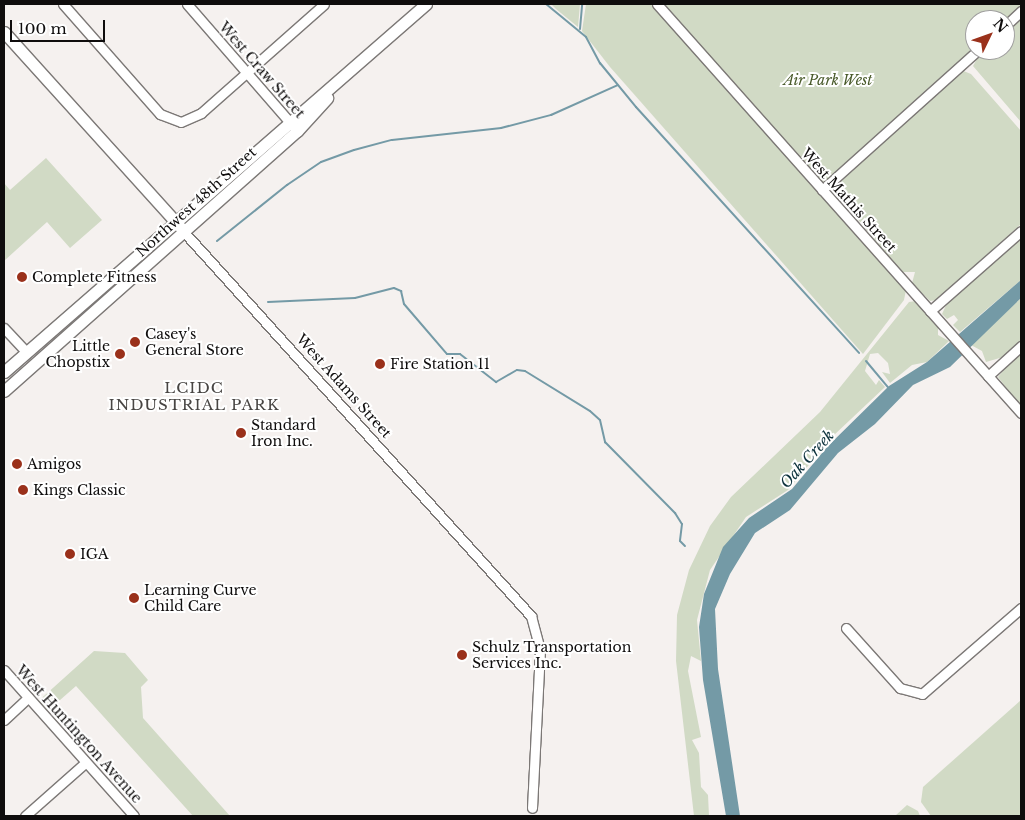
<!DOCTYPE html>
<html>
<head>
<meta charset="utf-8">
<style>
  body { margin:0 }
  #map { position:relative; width:1025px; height:820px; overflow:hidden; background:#f5f1ef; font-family:"Libre Baskerville",serif }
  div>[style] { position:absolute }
  .green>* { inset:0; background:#d1dac5 }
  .water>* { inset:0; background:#749aa6 }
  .stream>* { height:2px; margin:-1px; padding:0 1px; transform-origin:1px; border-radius:1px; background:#749aa6 }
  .roads { filter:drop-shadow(1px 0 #7c7876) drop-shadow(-1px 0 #7c7876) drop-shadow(0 1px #7c7876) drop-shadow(0 -1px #7c7876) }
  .minor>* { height:9px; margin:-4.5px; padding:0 4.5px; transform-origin:4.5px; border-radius:4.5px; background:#fff }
  .major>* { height:11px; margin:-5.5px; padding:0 5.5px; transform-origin:5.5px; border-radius:5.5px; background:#fff }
  .dots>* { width:14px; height:14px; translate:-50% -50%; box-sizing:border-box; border:2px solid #fff; border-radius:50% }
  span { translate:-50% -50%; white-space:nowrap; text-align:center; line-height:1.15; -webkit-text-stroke:4px #fff; paint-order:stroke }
  .street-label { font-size:14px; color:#0f0d0d }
  .park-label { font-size:14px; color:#495a2a; font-style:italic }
  .poi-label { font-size:14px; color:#0f0d0d }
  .left { translate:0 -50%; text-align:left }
  .right { translate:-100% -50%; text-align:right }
  .neighbourhood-label { font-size:15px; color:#484543; letter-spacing:1px }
  .water-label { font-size:15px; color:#0d323d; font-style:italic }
  .frame { position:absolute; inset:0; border:5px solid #0f0d0d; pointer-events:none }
  .north { position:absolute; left:965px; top:10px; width:50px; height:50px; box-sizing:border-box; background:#fff; border:1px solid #9f9e9e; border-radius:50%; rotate:48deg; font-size:14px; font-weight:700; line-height:20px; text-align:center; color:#0f0d0d }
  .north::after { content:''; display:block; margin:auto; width:18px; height:22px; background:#9a311b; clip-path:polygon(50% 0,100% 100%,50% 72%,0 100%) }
  .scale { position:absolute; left:10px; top:20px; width:95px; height:22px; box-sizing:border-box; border:2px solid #0f0d0d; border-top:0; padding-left:6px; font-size:15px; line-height:18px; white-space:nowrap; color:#0f0d0d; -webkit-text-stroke:4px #fff; paint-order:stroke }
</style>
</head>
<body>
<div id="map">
  <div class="green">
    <div style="clip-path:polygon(551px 4px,580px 4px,578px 27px,556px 9px)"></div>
    <div style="clip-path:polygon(586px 4px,652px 4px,906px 290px,904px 300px,863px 354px,610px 67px,582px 31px)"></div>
    <div style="clip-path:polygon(657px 4px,1021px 4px,1021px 11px,1005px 26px,1005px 20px,975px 20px,975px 50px,822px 190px)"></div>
    <div style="clip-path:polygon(1021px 15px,1021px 122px,973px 66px,982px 50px,1005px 50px,1005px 30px)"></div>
    <div style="clip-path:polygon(961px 70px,971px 74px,1021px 131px,1021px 224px,936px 300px,930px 301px,912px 283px,915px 272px,901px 272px,833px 189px)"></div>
    <div style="clip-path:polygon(46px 158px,102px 220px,70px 248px,47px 222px,4px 261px,4px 183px,10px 190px)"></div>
    <div style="clip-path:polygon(1021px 234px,1021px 280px,960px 332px,953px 325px,958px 320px,954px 315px,947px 319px,942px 314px,949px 299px)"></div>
    <div style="clip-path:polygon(1021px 298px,1021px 340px,1003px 357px,986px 362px,982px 351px,971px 345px)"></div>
    <div style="clip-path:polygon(916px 301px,938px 326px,938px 335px,949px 341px,927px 362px,912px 365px,890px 383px,882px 372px,890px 374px,888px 363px,878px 353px,870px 354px,865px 371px,876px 385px,879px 380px,885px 387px,833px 436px,788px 490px,746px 517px,710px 570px,697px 620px,701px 661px,691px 656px,688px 671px,701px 737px,692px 740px,699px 753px,701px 787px,708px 795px,709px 816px,694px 816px,676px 661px,677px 615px,689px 570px,710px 526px,731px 497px,820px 412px,909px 302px)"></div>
    <div style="clip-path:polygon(1021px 349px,1021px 407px,998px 377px)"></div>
    <div style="clip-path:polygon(94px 651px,125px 653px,148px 680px,141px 687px,143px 718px,230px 816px,193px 816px,76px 686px,43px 715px,34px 705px)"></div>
    <div style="clip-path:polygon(1021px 700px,1021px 816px,931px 816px,921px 802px,923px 787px)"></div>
    <div style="clip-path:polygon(907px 805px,918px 811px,920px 816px,895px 816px)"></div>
  </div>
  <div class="water">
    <div style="clip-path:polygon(1021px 280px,1021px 298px,950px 367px,913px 385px,875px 424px,838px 453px,790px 510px,755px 533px,730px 574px,715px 609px,718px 669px,740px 816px,726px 816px,703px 680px,699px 627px,704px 594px,723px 547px,749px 518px,792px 489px,828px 446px,889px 386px,927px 362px)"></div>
  </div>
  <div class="stream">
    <div style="left:546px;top:4px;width:52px;rotate:39.5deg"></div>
    <div style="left:586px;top:37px;width:30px;rotate:62deg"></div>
    <div style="left:600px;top:63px;width:57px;rotate:50.7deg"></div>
    <div style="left:636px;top:107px;width:332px;rotate:47.8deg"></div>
    <div style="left:580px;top:29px;width:25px;rotate:-85deg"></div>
    <div style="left:217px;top:241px;width:90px;rotate:-38.7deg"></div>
    <div style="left:287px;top:185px;width:41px;rotate:-34.1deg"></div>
    <div style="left:321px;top:162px;width:35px;rotate:-20deg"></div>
    <div style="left:354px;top:150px;width:39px;rotate:-15deg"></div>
    <div style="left:392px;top:140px;width:110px;rotate:-6.3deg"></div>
    <div style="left:501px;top:128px;width:52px;rotate:-14.6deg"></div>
    <div style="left:551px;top:115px;width:73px;rotate:-24.1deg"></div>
    <div style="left:268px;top:302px;width:87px;rotate:-2.6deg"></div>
    <div style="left:355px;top:298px;width:40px;rotate:-14.4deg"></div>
    <div style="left:394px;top:288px;width:8px;rotate:23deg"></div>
    <div style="left:401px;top:291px;width:13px;rotate:77deg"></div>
    <div style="left:404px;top:304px;width:66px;rotate:49.3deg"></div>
    <div style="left:447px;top:354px;width:13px"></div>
    <div style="left:460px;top:354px;width:46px;rotate:37.9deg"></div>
    <div style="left:496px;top:382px;width:24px;rotate:-30deg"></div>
    <div style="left:517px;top:370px;width:8px;rotate:7deg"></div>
    <div style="left:525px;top:371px;width:76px;rotate:31.6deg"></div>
    <div style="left:590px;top:411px;width:13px;rotate:42deg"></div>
    <div style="left:600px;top:420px;width:23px;rotate:77deg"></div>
    <div style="left:605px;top:442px;width:100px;rotate:45.4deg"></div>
    <div style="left:675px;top:513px;width:13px;rotate:58deg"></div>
    <div style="left:682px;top:524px;width:17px;rotate:97deg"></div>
    <div style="left:680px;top:541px;width:7px;rotate:45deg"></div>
    <div style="left:866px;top:361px;width:35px;rotate:50deg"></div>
  </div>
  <div class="roads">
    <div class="minor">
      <div style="left:63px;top:4px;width:147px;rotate:48.6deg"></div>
      <div style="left:160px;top:114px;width:22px;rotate:21deg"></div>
      <div style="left:181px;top:122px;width:22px;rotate:-24deg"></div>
      <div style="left:201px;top:113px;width:164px;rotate:-41.5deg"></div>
      <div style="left:187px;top:4px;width:163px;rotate:49deg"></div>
      <div style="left:657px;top:4px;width:548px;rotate:48.33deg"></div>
      <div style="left:1005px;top:26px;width:22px;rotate:-43deg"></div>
      <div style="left:822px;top:190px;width:210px;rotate:-41.9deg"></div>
      <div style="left:184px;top:232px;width:518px;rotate:47.9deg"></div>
      <div style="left:531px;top:616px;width:35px;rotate:75deg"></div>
      <div style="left:540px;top:650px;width:158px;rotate:92.9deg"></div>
      <div style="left:930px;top:311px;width:121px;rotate:-41.3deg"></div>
      <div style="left:4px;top:328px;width:33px;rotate:47deg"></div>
      <div style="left:988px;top:376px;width:45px;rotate:-42.3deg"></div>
      <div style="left:846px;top:628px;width:81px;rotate:48deg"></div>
      <div style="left:900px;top:688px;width:23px;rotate:15deg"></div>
      <div style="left:922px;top:694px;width:131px;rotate:-41deg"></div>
      <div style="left:4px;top:670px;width:195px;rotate:48.3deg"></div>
      <div style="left:4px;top:720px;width:33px;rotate:-43deg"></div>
      <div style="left:25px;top:816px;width:81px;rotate:-41.5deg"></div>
    </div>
    <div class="major">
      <div style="left:4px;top:32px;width:263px;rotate:47.9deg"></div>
      <div style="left:4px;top:372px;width:560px;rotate:-41.09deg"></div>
      <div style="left:4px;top:391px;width:392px;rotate:-41.6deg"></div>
      <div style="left:297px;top:131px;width:45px;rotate:-47.7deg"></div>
    </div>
  </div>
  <div class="dots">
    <div style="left:22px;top:277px;background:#9a311b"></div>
    <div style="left:135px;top:342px;background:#9a311b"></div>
    <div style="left:120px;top:354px;background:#9a311b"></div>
    <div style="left:380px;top:364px;background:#9a311b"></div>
    <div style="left:241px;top:433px;background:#9a311b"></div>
    <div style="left:17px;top:464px;background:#9a311b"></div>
    <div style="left:23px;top:490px;background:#9a311b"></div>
    <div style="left:70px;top:554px;background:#9a311b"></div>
    <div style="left:134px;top:598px;background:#9a311b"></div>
    <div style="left:462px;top:655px;background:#9a311b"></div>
  </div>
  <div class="street-label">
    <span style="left:262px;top:70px;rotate:49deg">West Craw Street</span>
    <span style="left:849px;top:200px;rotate:48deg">West Mathis Street</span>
    <span style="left:196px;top:202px;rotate:-42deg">Northwest 48th Street</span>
    <span style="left:344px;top:386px;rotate:48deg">West Adams Street</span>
    <span style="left:79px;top:734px;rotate:48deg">West Huntington Avenue</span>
  </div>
  <div class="park-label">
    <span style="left:828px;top:80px">Air Park West</span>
  </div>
  <div class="poi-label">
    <span class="left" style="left:32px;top:277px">Complete Fitness</span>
    <span class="left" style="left:145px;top:342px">Casey's<br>General Store</span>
    <span class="right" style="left:110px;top:354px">Little<br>Chopstix</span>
    <span class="left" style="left:390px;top:364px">Fire Station 11</span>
    <span class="left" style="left:251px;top:433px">Standard<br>Iron Inc.</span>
    <span class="left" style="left:27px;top:464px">Amigos</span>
    <span class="left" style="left:33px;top:490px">Kings Classic</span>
    <span class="left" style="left:80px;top:554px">IGA</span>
    <span class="left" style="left:144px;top:598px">Learning Curve<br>Child Care</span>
    <span class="left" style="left:472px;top:655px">Schulz Transportation<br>Services Inc.</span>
  </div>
  <div class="neighbourhood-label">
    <span style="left:194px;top:396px">LCIDC<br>INDUSTRIAL PARK</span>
  </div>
  <div class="water-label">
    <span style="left:807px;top:459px;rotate:-48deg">Oak Creek</span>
  </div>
  <div class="frame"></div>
  <div class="north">N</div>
  <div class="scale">100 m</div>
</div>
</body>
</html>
